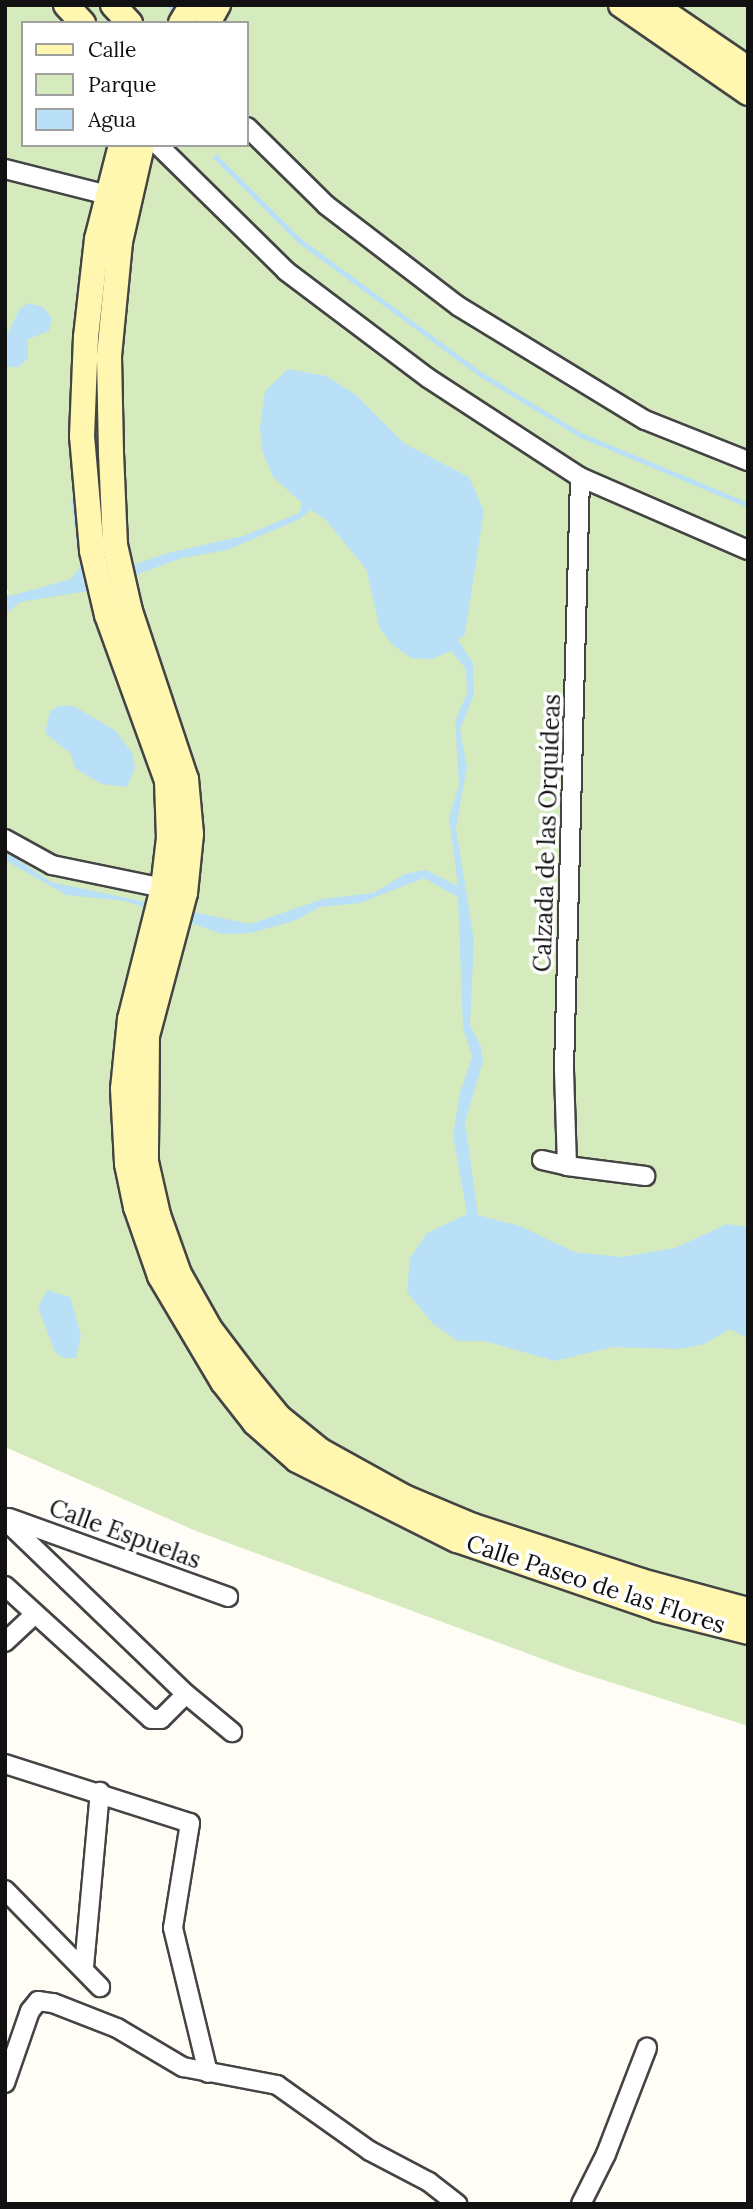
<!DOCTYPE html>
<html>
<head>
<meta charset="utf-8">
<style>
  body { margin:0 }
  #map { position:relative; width:753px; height:2209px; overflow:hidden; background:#fffdf5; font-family:Lora,serif }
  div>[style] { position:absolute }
  .green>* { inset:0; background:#d5ebbd }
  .water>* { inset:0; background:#b9e0f7 }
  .stream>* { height:4.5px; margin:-2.25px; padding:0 2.25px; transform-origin:2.25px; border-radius:2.25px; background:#b9e0f7 }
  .roads { filter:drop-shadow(2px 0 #444) drop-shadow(-2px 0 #444) drop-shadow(0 2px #444) drop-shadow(0 -2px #444) }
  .street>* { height:18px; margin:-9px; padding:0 9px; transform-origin:9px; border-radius:9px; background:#fff }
  .secondary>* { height:24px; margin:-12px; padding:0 12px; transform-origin:12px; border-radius:12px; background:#fff6b0 }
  span { translate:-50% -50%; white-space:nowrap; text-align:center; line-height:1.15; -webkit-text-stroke:7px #fff; paint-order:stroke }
  .street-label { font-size:24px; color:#111 }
  .frame { position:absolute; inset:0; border:7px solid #111; pointer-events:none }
  .legend { position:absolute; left:21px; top:21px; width:228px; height:126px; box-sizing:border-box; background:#fff; border:2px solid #a0a0a0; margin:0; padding:9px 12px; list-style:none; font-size:21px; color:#111 }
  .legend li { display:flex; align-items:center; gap:14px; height:35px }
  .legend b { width:35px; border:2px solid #a0a0a0 }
</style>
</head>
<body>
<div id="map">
  <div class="green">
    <div style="clip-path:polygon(evenodd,5px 5px,748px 5px,748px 1726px,572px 1670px,196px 1531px,5px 1447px,5px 597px,9px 592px,5px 586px,5px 5px,23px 23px,247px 23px,247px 145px,23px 145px,23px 23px)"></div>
  </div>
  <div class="water">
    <div style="clip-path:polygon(28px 303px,43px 307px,52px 318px,49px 331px,28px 339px,28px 358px,19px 367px,9px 367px,5px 364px,5px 340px,19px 310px)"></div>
    <div style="clip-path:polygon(288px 369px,326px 376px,355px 394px,405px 444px,469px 477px,484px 511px,465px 634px,458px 640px,473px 663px,474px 695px,460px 729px,467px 767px,456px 828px,474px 940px,470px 1025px,481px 1046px,483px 1062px,465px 1122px,478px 1215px,520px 1226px,574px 1252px,621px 1257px,675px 1248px,727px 1224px,748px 1227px,748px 1345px,745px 1337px,730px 1329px,704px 1344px,680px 1349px,613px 1347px,555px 1361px,484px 1341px,458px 1341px,433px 1324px,407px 1292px,410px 1258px,427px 1233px,467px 1214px,453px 1135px,460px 1092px,472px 1057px,463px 1028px,458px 897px,424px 878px,360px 903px,320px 907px,294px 921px,250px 933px,223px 934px,125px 901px,66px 895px,5px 860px,5px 851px,51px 882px,250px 924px,323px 899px,373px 893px,405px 874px,426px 870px,458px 886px,449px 818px,459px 785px,455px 721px,467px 693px,466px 669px,451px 651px,431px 659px,411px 658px,393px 645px,380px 629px,366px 569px,324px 518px,310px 510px,298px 520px,227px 550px,182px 558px,94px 590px,20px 602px,5px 615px,6px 597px,71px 579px,80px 567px,71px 499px,81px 501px,89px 571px,81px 582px,168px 553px,243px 536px,299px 513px,302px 503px,273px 477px,262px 451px,260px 427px,265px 391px)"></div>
    <div style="clip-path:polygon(59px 706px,74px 706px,116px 731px,132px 753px,135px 768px,127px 787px,101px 784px,75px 768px,71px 754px,45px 733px,50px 711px)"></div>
    <div style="clip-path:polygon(47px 1290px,70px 1297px,81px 1335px,76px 1358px,63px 1358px,55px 1352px,38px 1307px)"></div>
  </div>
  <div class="stream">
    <div style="left:170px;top:5px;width:4px;rotate:63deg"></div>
    <div style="left:216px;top:157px;width:117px;rotate:45deg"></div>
    <div style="left:299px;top:240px;width:227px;rotate:36.4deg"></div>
    <div style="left:482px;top:375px;width:116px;rotate:31.2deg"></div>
    <div style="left:581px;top:435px;width:181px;rotate:22.7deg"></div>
  </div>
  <div class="roads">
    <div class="street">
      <div style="left:247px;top:127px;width:111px;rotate:44.6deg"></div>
      <div style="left:326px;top:205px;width:166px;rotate:37.4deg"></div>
      <div style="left:458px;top:306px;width:219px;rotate:31.4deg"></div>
      <div style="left:645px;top:420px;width:111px;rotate:21.7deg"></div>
      <div style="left:158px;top:145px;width:180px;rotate:44.5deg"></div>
      <div style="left:286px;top:271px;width:178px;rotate:37deg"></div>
      <div style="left:428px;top:378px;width:181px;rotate:33.1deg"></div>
      <div style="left:580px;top:477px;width:183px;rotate:23.5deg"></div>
      <div style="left:5px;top:169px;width:106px;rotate:14.2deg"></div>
      <div style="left:5px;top:839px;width:54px;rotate:29deg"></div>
      <div style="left:52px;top:865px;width:113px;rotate:11.7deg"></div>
      <div style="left:542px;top:1160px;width:26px;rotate:13deg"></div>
      <div style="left:567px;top:1166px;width:97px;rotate:-91.8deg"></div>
      <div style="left:564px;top:1069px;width:592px;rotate:-88.45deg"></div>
      <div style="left:567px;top:1166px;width:79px;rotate:7.3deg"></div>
      <div style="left:9px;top:1518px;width:233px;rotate:19.8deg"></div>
      <div style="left:5px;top:1520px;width:251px;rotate:43.9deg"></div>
      <div style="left:186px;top:1694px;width:60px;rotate:39.6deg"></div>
      <div style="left:5px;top:1586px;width:197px;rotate:42.3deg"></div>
      <div style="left:151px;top:1719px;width:10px"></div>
      <div style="left:161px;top:1719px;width:35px;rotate:-45deg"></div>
      <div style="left:5px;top:1642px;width:40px;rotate:-43deg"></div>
      <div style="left:5px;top:1764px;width:194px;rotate:17.7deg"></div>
      <div style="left:190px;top:1823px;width:106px;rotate:99.2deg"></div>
      <div style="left:173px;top:1928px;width:149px;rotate:76.4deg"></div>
      <div style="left:5px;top:1890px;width:136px;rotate:45.6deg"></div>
      <div style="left:84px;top:1967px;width:176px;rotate:-84.8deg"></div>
      <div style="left:5px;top:2083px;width:76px;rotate:-70.9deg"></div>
      <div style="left:30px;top:2011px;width:13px;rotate:-51deg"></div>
      <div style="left:38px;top:2001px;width:15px;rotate:8deg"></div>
      <div style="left:53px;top:2003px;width:69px;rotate:21.3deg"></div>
      <div style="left:117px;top:2028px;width:77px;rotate:30.6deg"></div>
      <div style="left:183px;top:2067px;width:96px;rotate:10.8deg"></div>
      <div style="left:277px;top:2085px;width:114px;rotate:35.4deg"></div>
      <div style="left:370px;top:2151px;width:67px;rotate:27.7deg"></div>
      <div style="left:429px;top:2182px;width:36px;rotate:38deg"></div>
      <div style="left:581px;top:2204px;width:56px;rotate:-63.4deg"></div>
      <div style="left:606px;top:2154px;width:114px;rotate:-68.9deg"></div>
    </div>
    <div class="secondary">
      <div style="left:66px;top:5px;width:25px;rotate:47deg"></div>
      <div style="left:113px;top:5px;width:25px;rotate:47deg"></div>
      <div style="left:621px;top:5px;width:155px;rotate:34.7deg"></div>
      <div style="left:654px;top:5px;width:114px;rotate:34.2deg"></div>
      <div style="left:181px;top:23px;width:21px;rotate:-59deg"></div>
      <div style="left:208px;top:23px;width:21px;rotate:-61deg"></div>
      <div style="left:121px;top:145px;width:97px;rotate:104.3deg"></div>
      <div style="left:97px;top:239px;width:99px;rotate:96.4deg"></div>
      <div style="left:86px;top:337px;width:99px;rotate:92.3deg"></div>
      <div style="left:82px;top:436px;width:115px;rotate:85deg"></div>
      <div style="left:92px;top:551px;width:66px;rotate:76.8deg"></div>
      <div style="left:107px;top:615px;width:177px;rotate:70.1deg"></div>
      <div style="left:167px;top:781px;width:57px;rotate:88deg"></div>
      <div style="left:169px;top:838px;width:50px;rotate:96.8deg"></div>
      <div style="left:163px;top:888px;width:135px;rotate:104.1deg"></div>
      <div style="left:130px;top:1019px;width:70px;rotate:95.7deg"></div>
      <div style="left:123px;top:1089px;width:75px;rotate:86.9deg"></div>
      <div style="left:127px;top:1164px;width:44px;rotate:78.2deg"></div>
      <div style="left:136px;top:1207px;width:73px;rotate:70.8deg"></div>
      <div style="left:160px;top:1276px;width:123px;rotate:59.3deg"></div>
      <div style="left:223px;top:1382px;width:52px;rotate:52deg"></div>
      <div style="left:255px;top:1423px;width:56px;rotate:41.4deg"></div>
      <div style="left:297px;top:1460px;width:179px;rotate:26.6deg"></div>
      <div style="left:457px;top:1540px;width:213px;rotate:18.9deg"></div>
      <div style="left:658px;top:1609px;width:93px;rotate:14.3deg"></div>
      <div style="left:142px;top:145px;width:99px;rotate:102.8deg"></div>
      <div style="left:120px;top:242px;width:116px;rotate:95.5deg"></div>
      <div style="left:109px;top:357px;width:96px;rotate:88.8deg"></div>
      <div style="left:111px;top:453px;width:92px;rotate:87.5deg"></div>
      <div style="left:115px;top:545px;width:68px;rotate:77.2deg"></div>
      <div style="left:130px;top:611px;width:177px;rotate:71.6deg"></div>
      <div style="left:186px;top:779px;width:55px;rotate:84.8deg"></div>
      <div style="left:191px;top:834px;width:59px;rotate:95.8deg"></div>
      <div style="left:185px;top:893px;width:148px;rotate:104.9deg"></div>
      <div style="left:147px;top:1036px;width:126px;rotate:90.5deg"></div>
      <div style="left:146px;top:1162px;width:54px;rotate:77.2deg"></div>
      <div style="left:158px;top:1215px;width:63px;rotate:70.4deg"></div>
      <div style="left:179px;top:1274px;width:63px;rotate:60.6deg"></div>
      <div style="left:210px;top:1329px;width:63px;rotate:52.8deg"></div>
      <div style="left:248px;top:1379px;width:49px;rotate:50.8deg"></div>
      <div style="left:279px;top:1417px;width:54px;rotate:39deg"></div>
      <div style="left:321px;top:1451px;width:95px;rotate:29deg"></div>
      <div style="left:404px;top:1497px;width:75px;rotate:22.8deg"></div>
      <div style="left:473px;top:1526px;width:177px;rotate:18.1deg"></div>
      <div style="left:641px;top:1581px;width:111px;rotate:15.2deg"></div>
    </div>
  </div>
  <div class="street-label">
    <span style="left:547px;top:833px;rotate:-88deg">Calzada de las Orquídeas</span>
    <span style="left:125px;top:1534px;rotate:20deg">Calle Espuelas</span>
    <span style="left:596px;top:1584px;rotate:18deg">Calle Paseo de las Flores</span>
  </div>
  <div class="frame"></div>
  <ul class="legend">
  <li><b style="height:9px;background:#fff6b0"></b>Calle</li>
  <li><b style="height:19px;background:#d5ebbd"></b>Parque</li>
  <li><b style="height:19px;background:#b9e0f7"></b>Agua</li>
  </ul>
</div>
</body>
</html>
